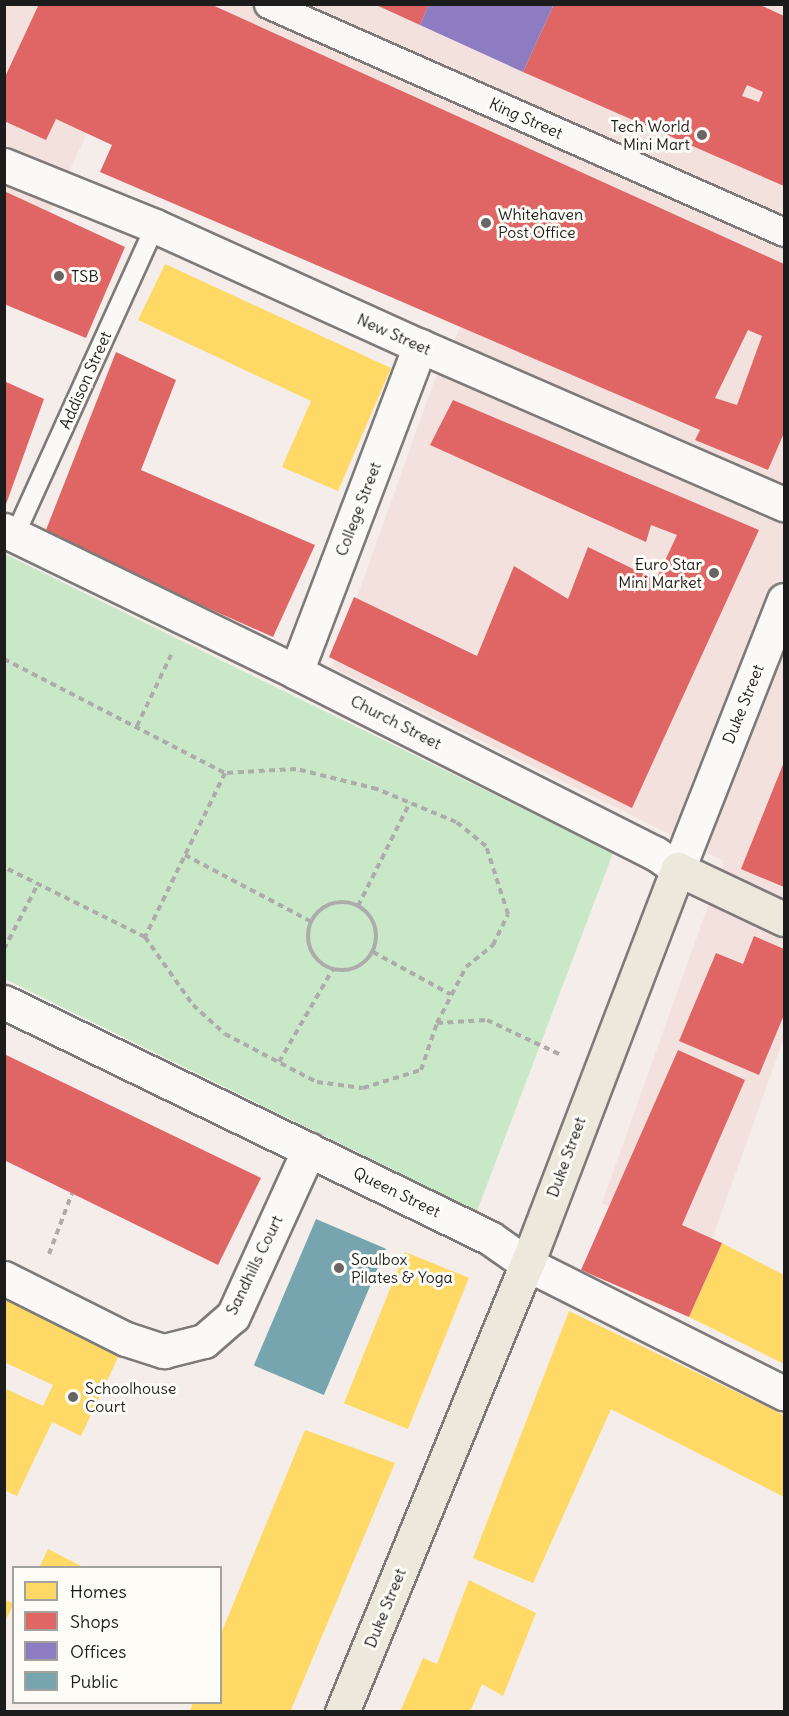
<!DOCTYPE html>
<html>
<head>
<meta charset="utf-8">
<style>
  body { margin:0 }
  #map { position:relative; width:789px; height:1716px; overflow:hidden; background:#f4edea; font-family:Delius,sans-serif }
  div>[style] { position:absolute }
  .built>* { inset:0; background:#f3e1dd }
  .green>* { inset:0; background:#c9e8c8 }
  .homes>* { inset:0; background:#ffd966; transform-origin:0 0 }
  .shops>* { inset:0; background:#e06666 }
  .offices>* { inset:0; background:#8e7cc3 }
  .public>* { inset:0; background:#76a5af; transform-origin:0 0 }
  .path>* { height:4px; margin-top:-2px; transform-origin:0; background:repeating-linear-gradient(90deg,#aeacab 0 6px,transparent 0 10.5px) }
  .path>.ring { margin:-2px; padding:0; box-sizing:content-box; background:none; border:4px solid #aeacab; border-radius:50% }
  .roads { filter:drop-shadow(2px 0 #7d7a79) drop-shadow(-2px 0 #7d7a79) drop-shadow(0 2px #7d7a79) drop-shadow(0 -2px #7d7a79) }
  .service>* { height:18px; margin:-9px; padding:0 9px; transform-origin:9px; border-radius:9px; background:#faf9f7 }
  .pedestrian>* { height:27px; margin:-13.5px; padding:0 13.5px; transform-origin:13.5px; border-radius:13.5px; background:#faf9f7 }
  .minor>* { height:33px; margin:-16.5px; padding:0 16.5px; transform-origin:16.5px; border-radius:16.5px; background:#faf9f7 }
  .primary>* { height:33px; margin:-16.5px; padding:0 16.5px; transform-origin:16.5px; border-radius:16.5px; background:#ece8db }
  .dots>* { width:16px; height:16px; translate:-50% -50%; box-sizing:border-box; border:3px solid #fdfcf7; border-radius:50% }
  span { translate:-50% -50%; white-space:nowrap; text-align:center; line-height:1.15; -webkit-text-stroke:6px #fdfcf7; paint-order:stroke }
  .street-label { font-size:16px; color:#1c1c1c }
  .poi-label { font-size:16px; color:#1c1c1c }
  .right { translate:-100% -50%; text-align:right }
  .left { translate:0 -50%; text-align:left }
  .frame { position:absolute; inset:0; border:6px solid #1c1c1c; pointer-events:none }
  .legend { position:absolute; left:12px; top:1566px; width:210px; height:138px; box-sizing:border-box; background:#fdfcf7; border:2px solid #a3a29f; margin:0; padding:8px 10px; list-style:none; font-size:18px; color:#1c1c1c }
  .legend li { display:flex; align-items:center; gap:12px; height:30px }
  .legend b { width:30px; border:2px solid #a3a29f }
</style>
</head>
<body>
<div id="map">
  <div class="built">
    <div style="clip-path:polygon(5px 5px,545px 5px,723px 79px,765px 5px,784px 5px,784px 1038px,705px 1259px,602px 1203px,724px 861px,332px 667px,435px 379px,489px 269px,100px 105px,5px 309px)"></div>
  </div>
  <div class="green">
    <div style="clip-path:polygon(5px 554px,613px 853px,477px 1211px,5px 979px)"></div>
  </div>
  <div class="homes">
    <div style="clip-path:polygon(165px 264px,391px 368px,338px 491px,282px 467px,311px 401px,138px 320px)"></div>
    <div style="clip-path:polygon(722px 1243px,784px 1275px,784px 1364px,689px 1317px)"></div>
    <div style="left:405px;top:1252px;width:69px;height:163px;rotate:22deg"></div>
    <div style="clip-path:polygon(4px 1298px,120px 1353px,81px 1436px,52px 1422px,17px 1496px,4px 1490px,4px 1388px,43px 1406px,53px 1385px,4px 1362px)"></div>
    <div style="clip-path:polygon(569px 1311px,784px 1415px,784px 1497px,611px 1409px,533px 1583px,473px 1558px)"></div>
    <div style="clip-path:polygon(305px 1430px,395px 1463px,290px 1712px,190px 1712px,193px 1702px,220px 1702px,220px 1636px)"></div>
    <div style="clip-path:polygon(48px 1549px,85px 1568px,39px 1568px)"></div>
    <div style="clip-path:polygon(469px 1580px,536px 1613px,503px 1696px,482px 1684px,470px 1712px,400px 1712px,423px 1658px,437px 1664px)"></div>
    <div style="left:4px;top:1599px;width:11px;height:97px;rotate:27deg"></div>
  </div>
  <div class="shops">
    <div style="clip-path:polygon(evenodd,39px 4px,210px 4px,784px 264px,784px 433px,768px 470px,695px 440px,700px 430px,100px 172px,112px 145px,56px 119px,46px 140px,4px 121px,4px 79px,39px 4px,748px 330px,762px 336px,737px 405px,715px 398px,748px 330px)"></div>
    <div style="clip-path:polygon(374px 4px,429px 4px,420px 25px)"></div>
    <div style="clip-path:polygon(evenodd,554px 4px,758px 4px,784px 16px,784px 186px,523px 72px,554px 4px,747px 85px,763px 92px,759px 102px,742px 96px,747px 85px)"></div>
    <div style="clip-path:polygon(4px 191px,125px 247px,86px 338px,4px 304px)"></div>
    <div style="clip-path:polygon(116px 352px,176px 380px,141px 470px,315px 545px,273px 637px,44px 535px)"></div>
    <div style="clip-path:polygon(4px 381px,44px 399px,5px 507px,4px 507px)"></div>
    <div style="clip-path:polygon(453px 400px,759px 530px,632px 808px,329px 657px,354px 597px,477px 656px,514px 566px,568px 599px,588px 547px,656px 580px,677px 535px,651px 525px,646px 542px,430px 445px)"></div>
    <div style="clip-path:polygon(784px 762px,784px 887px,741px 869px)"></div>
    <div style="clip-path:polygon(754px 936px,784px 949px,784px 1015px,759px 1075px,679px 1041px,716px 953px,743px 964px)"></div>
    <div style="clip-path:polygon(678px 1050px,745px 1080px,682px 1225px,722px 1243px,689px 1317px,581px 1270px)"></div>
    <div style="clip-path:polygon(4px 1054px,261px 1178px,218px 1265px,4px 1160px)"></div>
  </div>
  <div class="offices">
    <div style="clip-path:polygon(429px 4px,554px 4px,523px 72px,420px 25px)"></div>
  </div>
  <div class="public">
    <div style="left:316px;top:1219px;width:76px;height:159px;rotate:23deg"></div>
  </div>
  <div class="path">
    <div style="left:4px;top:659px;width:249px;rotate:27.3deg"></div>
    <div style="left:225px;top:773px;width:182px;rotate:116deg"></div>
    <div style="left:145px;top:937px;width:157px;rotate:-153.6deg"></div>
    <div style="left:137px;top:726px;width:79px;rotate:-64.4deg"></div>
    <div style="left:185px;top:855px;width:144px;rotate:27.8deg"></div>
    <div class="ring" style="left:308px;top:902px;width:64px;height:64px"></div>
    <div style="left:358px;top:906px;width:116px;rotate:-63.4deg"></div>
    <div style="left:145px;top:937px;width:83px;rotate:54.8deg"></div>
    <div style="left:193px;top:1005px;width:43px;rotate:42.2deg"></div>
    <div style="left:225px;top:1034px;width:104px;rotate:27.6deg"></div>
    <div style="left:317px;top:1082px;width:46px;rotate:7.4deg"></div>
    <div style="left:363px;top:1088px;width:61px;rotate:-17.2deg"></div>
    <div style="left:421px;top:1070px;width:50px;rotate:-71.2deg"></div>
    <div style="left:437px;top:1023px;width:63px;rotate:-62.6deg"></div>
    <div style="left:466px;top:967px;width:35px;rotate:-39deg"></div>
    <div style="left:493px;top:945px;width:34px;rotate:-64deg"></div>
    <div style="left:508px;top:914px;width:71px;rotate:-107.9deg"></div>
    <div style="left:486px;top:846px;width:38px;rotate:-141deg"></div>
    <div style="left:456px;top:822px;width:86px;rotate:-157.3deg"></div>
    <div style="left:377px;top:789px;width:83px;rotate:-166.1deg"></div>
    <div style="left:296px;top:769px;width:71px;rotate:176.8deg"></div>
    <div style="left:4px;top:949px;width:73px;rotate:-62.4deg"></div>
    <div style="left:373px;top:952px;width:88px;rotate:28.6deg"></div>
    <div style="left:437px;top:1023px;width:50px;rotate:-3.4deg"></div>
    <div style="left:487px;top:1020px;width:84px;rotate:25.3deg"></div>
    <div style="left:279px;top:1062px;width:108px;rotate:-59.9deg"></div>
    <div style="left:49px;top:1254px;width:65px;rotate:-69.3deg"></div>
  </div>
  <div class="roads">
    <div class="service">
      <div style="left:15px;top:535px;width:339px;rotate:-65.6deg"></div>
    </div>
    <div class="pedestrian">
      <div style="left:268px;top:4px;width:564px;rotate:23.84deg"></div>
    </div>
    <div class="minor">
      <div style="left:4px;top:165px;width:163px;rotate:22deg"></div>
      <div style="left:155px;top:226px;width:291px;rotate:24.4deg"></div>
      <div style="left:420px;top:346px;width:397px;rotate:23.5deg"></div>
      <div style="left:4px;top:530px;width:325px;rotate:25.9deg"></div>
      <div style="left:296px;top:672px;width:402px;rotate:26.8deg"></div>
      <div style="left:655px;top:853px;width:28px;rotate:35deg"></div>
      <div style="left:678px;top:869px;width:289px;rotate:-68.5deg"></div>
      <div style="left:296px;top:672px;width:349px;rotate:-69.2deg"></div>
      <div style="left:4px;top:1002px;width:540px;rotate:25.9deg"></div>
      <div style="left:490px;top:1238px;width:45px;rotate:35.1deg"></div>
      <div style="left:527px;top:1264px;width:288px;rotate:26.7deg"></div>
      <div style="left:4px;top:1278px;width:136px;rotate:26.6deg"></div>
      <div style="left:126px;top:1339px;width:40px;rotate:18deg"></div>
      <div style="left:164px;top:1351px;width:41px;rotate:-14deg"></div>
      <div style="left:204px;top:1341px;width:38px;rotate:-41deg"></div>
      <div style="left:233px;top:1316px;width:183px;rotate:-65.5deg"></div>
    </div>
    <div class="primary">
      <div style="left:342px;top:1712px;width:485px;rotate:-67.6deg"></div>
      <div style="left:527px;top:1264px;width:423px;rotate:-69.1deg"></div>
      <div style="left:678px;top:869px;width:117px;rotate:25.3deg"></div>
    </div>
  </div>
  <div class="dots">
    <div style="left:702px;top:135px;background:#686564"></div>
    <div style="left:486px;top:223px;background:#686564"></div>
    <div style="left:59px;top:276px;background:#686564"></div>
    <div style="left:714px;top:573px;background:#686564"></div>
    <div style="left:339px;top:1268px;background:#686564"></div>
    <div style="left:73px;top:1397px;background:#686564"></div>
  </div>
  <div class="street-label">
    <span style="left:526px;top:118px;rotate:24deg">King Street</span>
    <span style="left:394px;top:334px;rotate:24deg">New Street</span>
    <span style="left:85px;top:380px;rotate:-66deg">Addison Street</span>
    <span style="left:358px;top:509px;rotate:-69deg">College Street</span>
    <span style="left:743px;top:704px;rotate:-68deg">Duke Street</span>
    <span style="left:396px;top:722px;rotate:27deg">Church Street</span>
    <span style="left:566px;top:1157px;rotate:-70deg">Duke Street</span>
    <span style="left:397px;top:1192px;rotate:26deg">Queen Street</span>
    <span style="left:254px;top:1265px;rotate:-64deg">Sandhills Court</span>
    <span style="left:385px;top:1608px;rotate:-68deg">Duke Street</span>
  </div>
  <div class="poi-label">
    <span class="right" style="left:690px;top:135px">Tech World<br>Mini Mart</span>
    <span class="left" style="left:498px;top:223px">Whitehaven<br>Post Office</span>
    <span class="left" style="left:71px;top:276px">TSB</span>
    <span class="right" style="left:702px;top:573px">Euro Star<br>Mini Market</span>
    <span class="left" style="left:351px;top:1268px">Soulbox<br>Pilates &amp; Yoga</span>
    <span class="left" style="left:85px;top:1397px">Schoolhouse<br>Court</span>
  </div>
  <div class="frame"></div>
  <ul class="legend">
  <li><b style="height:16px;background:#ffd966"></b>Homes</li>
  <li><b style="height:16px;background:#e06666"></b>Shops</li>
  <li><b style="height:16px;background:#8e7cc3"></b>Offices</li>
  <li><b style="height:16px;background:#76a5af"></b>Public</li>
  </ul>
</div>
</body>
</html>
